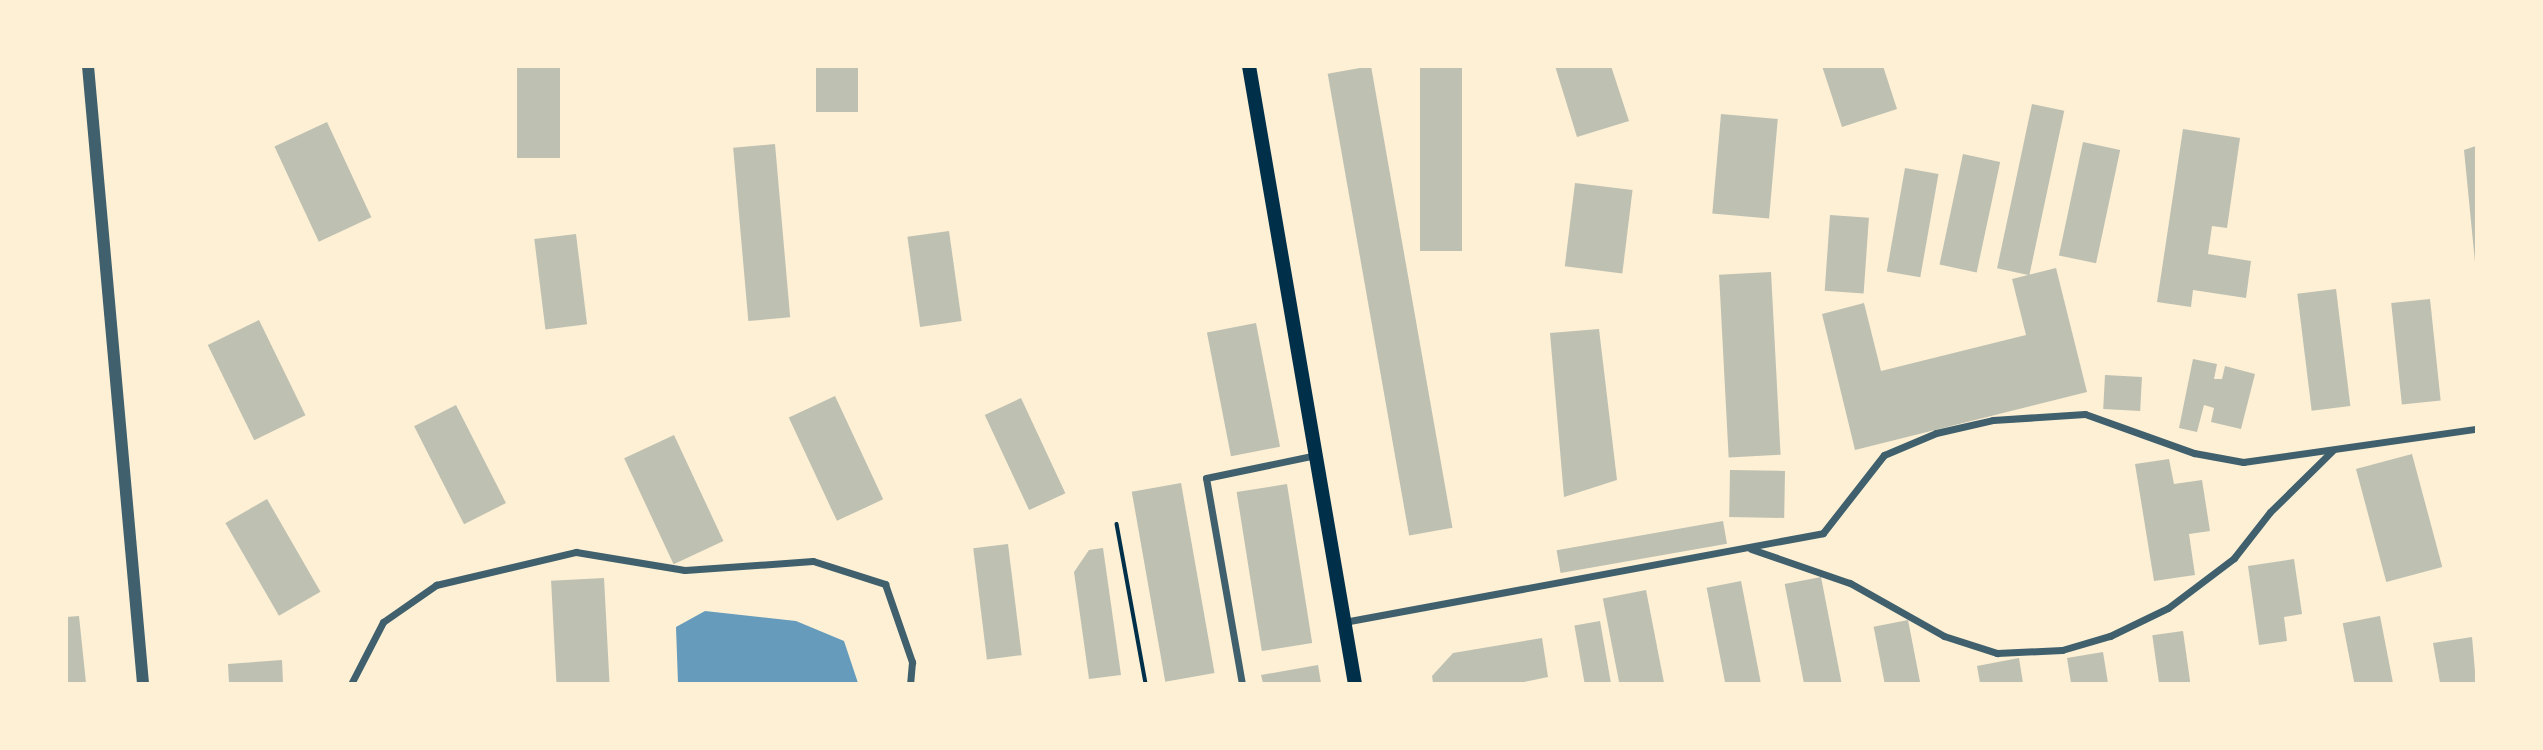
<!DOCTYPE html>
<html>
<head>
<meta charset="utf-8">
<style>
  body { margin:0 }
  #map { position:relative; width:2543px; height:750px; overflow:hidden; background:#fdf0d5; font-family:"Public Sans",sans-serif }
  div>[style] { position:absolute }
  .water>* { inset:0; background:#669bbc }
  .building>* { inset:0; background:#bec0b2; transform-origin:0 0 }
  .path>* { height:3.5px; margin:-1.75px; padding:0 1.75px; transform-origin:1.75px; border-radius:1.75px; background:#003049 }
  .minor>* { height:7px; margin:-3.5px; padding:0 3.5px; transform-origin:3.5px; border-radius:3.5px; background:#3f606c }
  .tertiary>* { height:12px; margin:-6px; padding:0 6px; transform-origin:6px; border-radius:6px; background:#3f606c }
  .secondary>* { height:14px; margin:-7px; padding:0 7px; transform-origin:7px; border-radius:7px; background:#003049 }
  span { translate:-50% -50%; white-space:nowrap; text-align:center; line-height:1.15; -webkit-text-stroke:6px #fdf0d5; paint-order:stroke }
  .frame { position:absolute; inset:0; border:68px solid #fdf0d5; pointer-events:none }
</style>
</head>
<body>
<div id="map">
  <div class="water">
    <div style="clip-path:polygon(705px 611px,796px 621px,844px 641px,858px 683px,678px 683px,676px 627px)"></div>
  </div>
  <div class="building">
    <div style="left:517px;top:66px;width:43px;height:92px"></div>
    <div style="left:816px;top:66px;width:42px;height:46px"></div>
    <div style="left:1371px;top:66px;width:469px;height:44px;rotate:80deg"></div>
    <div style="left:1420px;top:66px;width:42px;height:185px"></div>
    <div style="clip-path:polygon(1555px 66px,1611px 66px,1629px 121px,1577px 137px)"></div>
    <div style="clip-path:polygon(1822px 66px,1883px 66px,1897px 109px,1842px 127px)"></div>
    <div style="left:2032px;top:104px;width:33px;height:168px;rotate:12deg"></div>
    <div style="left:1721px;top:114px;width:57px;height:100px;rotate:5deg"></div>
    <div style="left:327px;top:122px;width:105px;height:58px;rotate:65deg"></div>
    <div style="clip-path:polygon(2183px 129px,2240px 138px,2227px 228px,2212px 226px,2208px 254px,2251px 261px,2246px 298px,2193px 290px,2191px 307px,2157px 302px)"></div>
    <div style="left:2083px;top:142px;width:38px;height:116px;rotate:12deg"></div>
    <div style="left:775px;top:144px;width:174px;height:42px;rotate:85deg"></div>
    <div style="clip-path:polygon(2476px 146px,2476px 262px,2475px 262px,2464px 150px)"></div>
    <div style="left:1963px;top:154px;width:38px;height:113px;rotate:12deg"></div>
    <div style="left:1905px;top:168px;width:34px;height:105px;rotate:10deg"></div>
    <div style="left:1575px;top:183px;width:58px;height:84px;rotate:7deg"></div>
    <div style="left:1830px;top:215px;width:39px;height:76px;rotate:4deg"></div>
    <div style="left:949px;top:231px;width:91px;height:42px;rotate:82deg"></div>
    <div style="left:576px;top:234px;width:91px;height:42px;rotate:83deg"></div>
    <div style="clip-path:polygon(2056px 268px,2087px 392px,1855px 450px,1822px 314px,1864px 303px,1881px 371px,2026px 335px,2012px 279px)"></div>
    <div style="left:1771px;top:272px;width:183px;height:52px;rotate:87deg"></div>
    <div style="left:2336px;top:289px;width:118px;height:39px;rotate:83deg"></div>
    <div style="left:2430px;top:299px;width:102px;height:39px;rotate:84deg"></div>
    <div style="left:259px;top:320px;width:106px;height:57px;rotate:64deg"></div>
    <div style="left:1256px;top:323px;width:126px;height:50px;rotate:79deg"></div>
    <div style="clip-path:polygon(1599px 329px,1617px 480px,1564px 497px,1550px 333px)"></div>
    <div style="clip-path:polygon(2193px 359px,2217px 364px,2214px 379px,2222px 379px,2225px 366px,2255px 374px,2241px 429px,2211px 422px,2214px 408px,2204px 405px,2197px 432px,2179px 428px)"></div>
    <div style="left:2105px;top:375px;width:37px;height:34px;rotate:3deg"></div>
    <div style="left:835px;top:396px;width:114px;height:51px;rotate:65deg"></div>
    <div style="left:1021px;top:398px;width:105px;height:40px;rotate:65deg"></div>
    <div style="left:456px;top:405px;width:110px;height:47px;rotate:63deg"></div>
    <div style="left:674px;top:435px;width:117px;height:55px;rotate:65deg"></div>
    <div style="left:2412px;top:454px;width:117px;height:58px;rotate:75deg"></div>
    <div style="clip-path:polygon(2169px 459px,2174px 484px,2202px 480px,2210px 531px,2189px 534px,2195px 575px,2154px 581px,2135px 464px)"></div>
    <div style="left:1730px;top:470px;width:55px;height:47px;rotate:1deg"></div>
    <div style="left:1181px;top:483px;width:193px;height:50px;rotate:80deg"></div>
    <div style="left:1287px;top:484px;width:161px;height:51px;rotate:81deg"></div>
    <div style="left:267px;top:499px;width:107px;height:48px;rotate:60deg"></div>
    <div style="left:1723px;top:521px;width:23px;height:169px;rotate:80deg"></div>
    <div style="left:1008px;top:544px;width:112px;height:35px;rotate:83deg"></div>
    <div style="clip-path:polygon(1103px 548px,1121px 675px,1089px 679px,1074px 572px,1089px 550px)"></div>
    <div style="clip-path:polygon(2294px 559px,2302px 614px,2284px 617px,2287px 641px,2259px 645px,2248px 566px)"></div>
    <div style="left:1821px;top:577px;width:108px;height:37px;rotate:79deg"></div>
    <div style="left:604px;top:578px;width:105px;height:53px;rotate:87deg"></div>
    <div style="left:1741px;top:581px;width:104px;height:35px;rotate:79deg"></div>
    <div style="left:1646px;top:590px;width:95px;height:44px;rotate:79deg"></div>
    <div style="clip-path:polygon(79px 616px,86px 683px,66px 683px,66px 617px)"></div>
    <div style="left:2380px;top:616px;width:68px;height:38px;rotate:79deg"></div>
    <div style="left:1908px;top:620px;width:64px;height:35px;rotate:79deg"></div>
    <div style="left:1600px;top:621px;width:63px;height:26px;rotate:80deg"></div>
    <div style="left:2183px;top:631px;width:52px;height:31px;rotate:82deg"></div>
    <div style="clip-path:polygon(2472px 637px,2476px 683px,2440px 683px,2433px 643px)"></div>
    <div style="clip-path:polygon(1542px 638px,1548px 677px,1519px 683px,1433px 683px,1432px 676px,1453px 653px)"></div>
    <div style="clip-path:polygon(2103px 652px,2108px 683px,2071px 683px,2067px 658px)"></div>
    <div style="clip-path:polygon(2019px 658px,2023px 683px,1980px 683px,1977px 666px)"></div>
    <div style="clip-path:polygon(282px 660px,283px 683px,229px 683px,228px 664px)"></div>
    <div style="clip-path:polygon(1318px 665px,1321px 683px,1263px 683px,1261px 675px)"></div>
  </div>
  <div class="path">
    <div style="left:1117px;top:524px;width:163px;rotate:79.7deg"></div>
  </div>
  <div class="minor">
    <div style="left:1751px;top:549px;width:105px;rotate:19deg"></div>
    <div style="left:1850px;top:583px;width:108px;rotate:29.4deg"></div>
    <div style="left:1944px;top:636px;width:56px;rotate:17.8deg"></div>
    <div style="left:1997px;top:653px;width:65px;rotate:-2.6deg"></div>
    <div style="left:2062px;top:650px;width:50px;rotate:-16.3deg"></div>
    <div style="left:2110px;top:636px;width:64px;rotate:-25.8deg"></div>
    <div style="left:2168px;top:608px;width:83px;rotate:-37.1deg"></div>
    <div style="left:2234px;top:558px;width:58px;rotate:-52deg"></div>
    <div style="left:2270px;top:512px;width:88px;rotate:-44.5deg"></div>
    <div style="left:1344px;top:622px;width:487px;rotate:-10.5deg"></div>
    <div style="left:1823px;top:533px;width:99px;rotate:-52deg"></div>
    <div style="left:1884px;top:455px;width:56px;rotate:-22.9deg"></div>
    <div style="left:1936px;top:433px;width:58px;rotate:-12.8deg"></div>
    <div style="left:1993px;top:420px;width:92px;rotate:-3.7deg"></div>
    <div style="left:2085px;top:414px;width:116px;rotate:19.7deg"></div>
    <div style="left:2194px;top:453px;width:50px;rotate:10.4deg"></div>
    <div style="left:2243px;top:462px;width:235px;rotate:-8.1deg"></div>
    <div style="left:351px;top:684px;width:70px;rotate:-62.7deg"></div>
    <div style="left:383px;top:622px;width:65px;rotate:-34.9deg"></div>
    <div style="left:436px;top:585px;width:144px;rotate:-13.3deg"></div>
    <div style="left:576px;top:552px;width:110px;rotate:9.4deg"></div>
    <div style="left:685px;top:570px;width:128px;rotate:-4deg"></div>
    <div style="left:813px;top:561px;width:76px;rotate:17.7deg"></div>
    <div style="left:885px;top:584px;width:83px;rotate:70.9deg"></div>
    <div style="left:912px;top:662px;width:22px;rotate:95deg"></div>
    <div style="left:1242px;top:684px;width:209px;rotate:-99.9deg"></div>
    <div style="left:1206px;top:478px;width:112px;rotate:-11.8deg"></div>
  </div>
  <div class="tertiary">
    <div style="left:88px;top:66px;width:620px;rotate:84.91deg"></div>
  </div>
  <div class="secondary">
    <div style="left:1249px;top:66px;width:627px;rotate:80.27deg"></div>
  </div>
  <div class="frame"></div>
</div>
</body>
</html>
